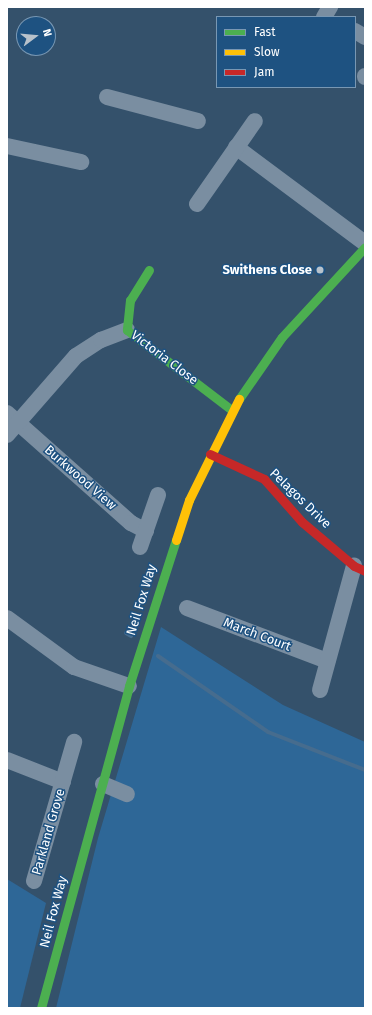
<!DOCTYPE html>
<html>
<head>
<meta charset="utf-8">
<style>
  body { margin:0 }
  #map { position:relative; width:372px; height:1015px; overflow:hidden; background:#34516b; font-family:"Fira Sans",sans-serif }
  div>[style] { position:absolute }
  .green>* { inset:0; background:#2e6797 }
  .stream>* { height:4px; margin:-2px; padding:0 2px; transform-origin:2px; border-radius:2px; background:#466c8e }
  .street>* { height:16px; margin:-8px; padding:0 8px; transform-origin:8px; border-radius:8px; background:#7a8ea1 }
  .fast>* { height:9px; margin:-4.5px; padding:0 4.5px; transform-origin:4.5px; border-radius:4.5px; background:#4caf50 }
  .slow>* { height:9px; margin:-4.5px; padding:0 4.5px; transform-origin:4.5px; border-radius:4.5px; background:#ffc107 }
  .jam>* { height:9px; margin:-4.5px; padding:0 4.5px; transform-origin:4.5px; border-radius:4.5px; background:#c62828 }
  .dots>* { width:11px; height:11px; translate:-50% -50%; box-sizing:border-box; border:2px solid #1e5281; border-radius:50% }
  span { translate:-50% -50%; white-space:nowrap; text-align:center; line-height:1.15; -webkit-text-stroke:3px #1e5281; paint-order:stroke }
  .poi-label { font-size:13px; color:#fff; font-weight:700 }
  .right { translate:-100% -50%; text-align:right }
  .street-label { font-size:13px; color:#fff }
  .frame { position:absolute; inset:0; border:8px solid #fff; pointer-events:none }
  .legend { position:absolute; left:216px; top:16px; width:140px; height:72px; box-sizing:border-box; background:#1e5281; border:1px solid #7897b3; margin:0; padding:5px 7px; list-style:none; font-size:12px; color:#fff }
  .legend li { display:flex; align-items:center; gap:8px; height:20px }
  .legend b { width:20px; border:1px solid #7897b3 }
  .north { position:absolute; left:16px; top:16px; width:40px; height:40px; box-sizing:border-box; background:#1e5281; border:1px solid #7897b3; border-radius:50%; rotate:74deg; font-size:11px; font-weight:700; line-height:16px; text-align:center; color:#fff }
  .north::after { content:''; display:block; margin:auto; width:14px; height:18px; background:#b8c2cb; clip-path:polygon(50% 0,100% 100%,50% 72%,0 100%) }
</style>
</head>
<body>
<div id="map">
  <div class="green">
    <div style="clip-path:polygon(161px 627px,283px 705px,365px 742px,365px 1008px,56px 1008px,98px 838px)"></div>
    <div style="clip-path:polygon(7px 879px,46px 903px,20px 1008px,7px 1008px)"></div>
  </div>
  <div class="stream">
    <div style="left:126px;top:633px;width:6px;rotate:31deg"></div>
    <div style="left:158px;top:656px;width:134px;rotate:34.6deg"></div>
    <div style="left:268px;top:732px;width:104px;rotate:21.4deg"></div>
  </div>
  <div class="street">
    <div style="left:324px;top:17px;width:12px;rotate:-59deg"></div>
    <div style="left:355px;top:31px;width:12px;rotate:31deg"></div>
    <div style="left:365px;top:77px;width:1px;rotate:-90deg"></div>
    <div style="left:107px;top:97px;width:94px;rotate:14.8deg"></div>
    <div style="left:7px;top:146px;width:76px;rotate:12.2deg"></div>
    <div style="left:236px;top:147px;width:161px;rotate:36.7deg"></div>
    <div style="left:197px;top:204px;width:101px;rotate:-55.1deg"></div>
    <div style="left:7px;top:413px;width:166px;rotate:41.6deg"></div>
    <div style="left:131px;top:523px;width:17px;rotate:28deg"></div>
    <div style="left:7px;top:435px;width:105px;rotate:-48.9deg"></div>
    <div style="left:76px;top:356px;width:30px;rotate:-33deg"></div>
    <div style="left:101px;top:340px;width:28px;rotate:-21deg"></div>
    <div style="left:140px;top:547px;width:55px;rotate:-70.9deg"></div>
    <div style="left:187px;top:608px;width:150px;rotate:20.7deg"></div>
    <div style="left:7px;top:618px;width:83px;rotate:36.2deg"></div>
    <div style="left:74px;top:667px;width:58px;rotate:19.1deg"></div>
    <div style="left:320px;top:690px;width:129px;rotate:-74.7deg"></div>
    <div style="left:7px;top:760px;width:60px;rotate:21.4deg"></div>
    <div style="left:103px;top:784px;width:26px;rotate:23deg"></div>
    <div style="left:34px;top:881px;width:145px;rotate:-73.9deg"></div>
  </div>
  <div class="fast">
    <div style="left:149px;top:270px;width:36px;rotate:122deg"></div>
    <div style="left:130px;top:300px;width:30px;rotate:96deg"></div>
    <div style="left:127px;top:330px;width:133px;rotate:37.4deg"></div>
    <div style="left:239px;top:399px;width:75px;rotate:-55.3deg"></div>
    <div style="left:282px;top:337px;width:122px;rotate:-47.3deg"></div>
    <div style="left:41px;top:1008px;width:334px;rotate:-74.7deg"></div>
    <div style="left:129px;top:686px;width:153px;rotate:-72.2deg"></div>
  </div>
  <div class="slow">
    <div style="left:176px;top:540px;width:42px;rotate:-72deg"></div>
    <div style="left:189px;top:500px;width:113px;rotate:-63.7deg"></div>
  </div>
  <div class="jam">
    <div style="left:210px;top:454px;width:60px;rotate:24.8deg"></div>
    <div style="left:264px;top:479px;width:57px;rotate:48.5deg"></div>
    <div style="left:302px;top:522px;width:68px;rotate:40.2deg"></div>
    <div style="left:354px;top:566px;width:12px;rotate:24deg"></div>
  </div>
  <div class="dots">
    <div style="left:320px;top:270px;background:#b8c2cb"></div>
  </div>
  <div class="poi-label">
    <span class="right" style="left:312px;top:270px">Swithens Close</span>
  </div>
  <div class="street-label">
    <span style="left:164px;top:358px;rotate:37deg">Victoria Close</span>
    <span style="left:80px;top:478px;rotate:41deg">Burkwood View</span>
    <span style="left:300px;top:499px;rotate:44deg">Pelagos Drive</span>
    <span style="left:142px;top:600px;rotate:-73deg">Neil Fox Way</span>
    <span style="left:257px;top:635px;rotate:21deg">March Court</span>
    <span style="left:49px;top:832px;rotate:-74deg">Parkland Grove</span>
    <span style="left:54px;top:912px;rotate:-75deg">Neil Fox Way</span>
  </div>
  <div class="frame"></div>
  <ul class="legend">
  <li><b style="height:5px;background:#4caf50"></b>Fast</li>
  <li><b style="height:5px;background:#ffc107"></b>Slow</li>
  <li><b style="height:5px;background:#c62828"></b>Jam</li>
  </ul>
  <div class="north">N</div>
</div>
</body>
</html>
